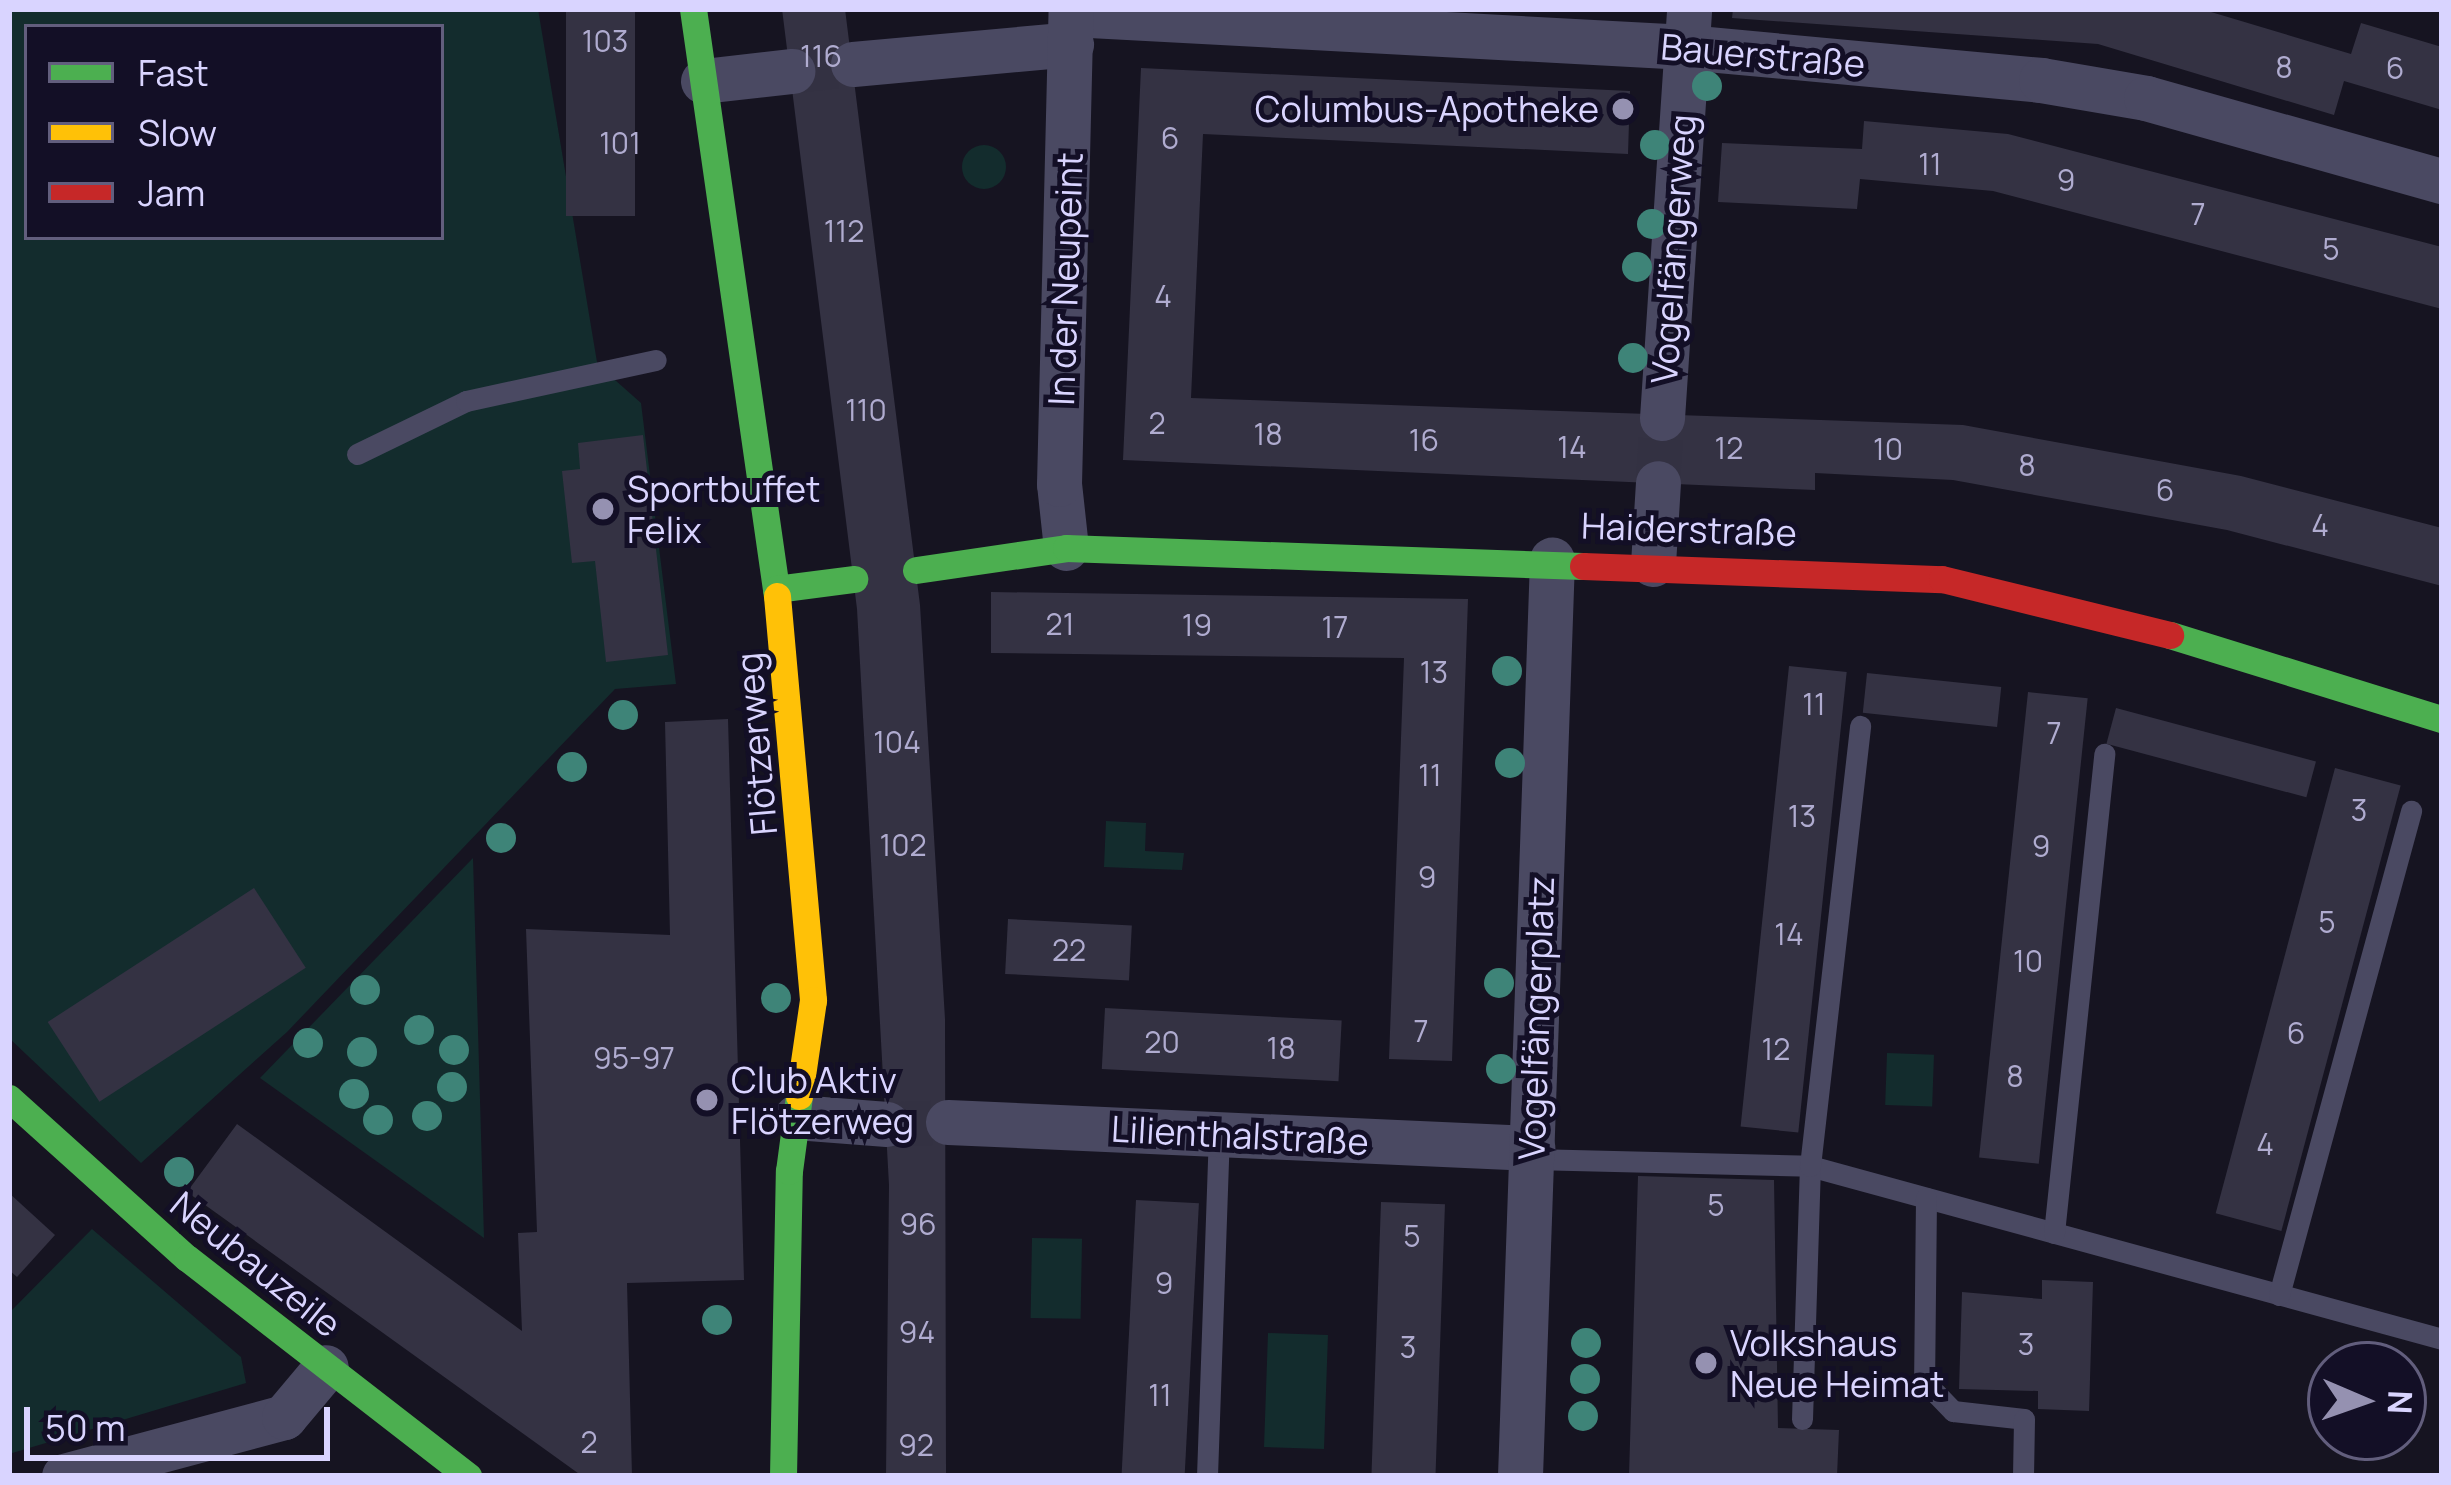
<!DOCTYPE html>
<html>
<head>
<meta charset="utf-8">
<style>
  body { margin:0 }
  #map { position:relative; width:2451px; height:1485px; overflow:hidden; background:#161421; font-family:Manrope,sans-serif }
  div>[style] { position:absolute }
  .green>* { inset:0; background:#132c2d; transform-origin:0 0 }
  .round { border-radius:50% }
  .building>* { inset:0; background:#343243; transform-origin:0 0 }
  .street-tunnel>* { height:45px; margin-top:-22.5px; transform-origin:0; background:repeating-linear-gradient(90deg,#333142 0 45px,transparent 0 67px) }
  .lane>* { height:21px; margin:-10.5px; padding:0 10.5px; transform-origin:10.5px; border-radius:10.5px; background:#4a4962 }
  .street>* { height:45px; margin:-22.5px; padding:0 22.5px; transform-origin:22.5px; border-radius:22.5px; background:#4a4962 }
  .fast>* { height:27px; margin:-13.5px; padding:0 13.5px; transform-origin:13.5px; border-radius:13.5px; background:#4caf50 }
  .slow>* { height:27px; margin:-13.5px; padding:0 13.5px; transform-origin:13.5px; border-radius:13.5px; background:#ffc107 }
  .jam>* { height:27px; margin:-13.5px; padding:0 13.5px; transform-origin:13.5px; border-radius:13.5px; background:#c62828 }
  .trees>* { width:30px; height:30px; margin:-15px; border-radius:50%; background:#3e8478 }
  .dots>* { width:33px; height:33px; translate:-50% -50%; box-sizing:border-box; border:6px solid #130f26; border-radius:50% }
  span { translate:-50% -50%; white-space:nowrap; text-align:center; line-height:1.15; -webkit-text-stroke:10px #130f26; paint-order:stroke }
  .number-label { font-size:30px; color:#b0acd0 }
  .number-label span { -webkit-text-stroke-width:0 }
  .street-label { font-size:36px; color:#d9d4ff }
  .poi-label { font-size:36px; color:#d9d4ff }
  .right { translate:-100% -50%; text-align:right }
  .left { translate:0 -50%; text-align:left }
  .frame { position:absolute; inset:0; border:12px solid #d9d4ff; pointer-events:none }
  .legend { position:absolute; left:24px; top:24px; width:420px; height:216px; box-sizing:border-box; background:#130f26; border:3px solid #625e7d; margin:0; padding:15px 21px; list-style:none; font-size:36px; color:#d9d4ff }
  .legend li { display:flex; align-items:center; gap:24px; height:60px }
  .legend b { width:60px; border:3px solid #625e7d }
  .north { position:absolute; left:2307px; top:1341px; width:120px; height:120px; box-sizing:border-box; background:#130f26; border:3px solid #625e7d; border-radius:50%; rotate:92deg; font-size:33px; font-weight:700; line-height:48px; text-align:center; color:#d9d4ff }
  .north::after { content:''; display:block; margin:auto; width:42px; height:54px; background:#9591b1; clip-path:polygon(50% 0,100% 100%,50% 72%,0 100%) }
  .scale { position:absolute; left:24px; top:1407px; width:306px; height:54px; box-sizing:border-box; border:6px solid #d9d4ff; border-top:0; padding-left:15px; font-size:36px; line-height:42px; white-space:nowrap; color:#d9d4ff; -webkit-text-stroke:9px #130f26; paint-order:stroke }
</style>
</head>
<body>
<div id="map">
  <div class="green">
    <div style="clip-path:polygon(evenodd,9px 9px,538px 9px,600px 380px,615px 380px,641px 403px,676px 684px,615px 689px,287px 1032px,141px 1163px,9px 1038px,9px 9px,27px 27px,441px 27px,441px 237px,27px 237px,27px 27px)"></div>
    <div class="round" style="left:962px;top:145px;width:44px;height:44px"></div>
    <div style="clip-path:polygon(1106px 821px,1146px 823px,1145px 851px,1184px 853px,1182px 870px,1104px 867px)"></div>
    <div style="clip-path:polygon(473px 858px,484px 1238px,260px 1078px)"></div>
    <div style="left:1887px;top:1053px;width:47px;height:52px;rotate:2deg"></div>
    <div style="clip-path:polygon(92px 1229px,241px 1357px,246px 1383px,9px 1454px,9px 1313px)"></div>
    <div style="left:1032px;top:1238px;width:50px;height:80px;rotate:1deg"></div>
    <div style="left:1268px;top:1333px;width:60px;height:114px;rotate:2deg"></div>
  </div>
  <div class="building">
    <div style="left:566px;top:9px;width:69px;height:207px"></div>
    <div style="clip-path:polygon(782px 9px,845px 9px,920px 605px,945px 1019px,946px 1476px,886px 1476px,889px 1185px,857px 609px)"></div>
    <div style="clip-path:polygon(1733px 9px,2201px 9px,2351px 54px,2361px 23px,2442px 47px,2442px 110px,2344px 81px,2334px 115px,2098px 44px,1732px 18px)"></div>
    <div style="clip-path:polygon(1141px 68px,1630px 91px,1628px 154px,1203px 134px,1191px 398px,1963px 425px,2241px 476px,2442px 528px,2442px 586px,2227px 530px,1953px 480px,1815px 473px,1815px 490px,1123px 460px)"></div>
    <div style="clip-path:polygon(1864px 121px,2008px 134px,2442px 247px,2442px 309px,1993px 191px,1860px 179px,1857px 209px,1718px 202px,1722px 143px,1862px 149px)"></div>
    <div style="clip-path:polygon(643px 435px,668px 655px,606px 662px,595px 561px,572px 563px,562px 471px,580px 469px,578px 443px)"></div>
    <div style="clip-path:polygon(991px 592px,1468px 599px,1452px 1061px,1389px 1059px,1404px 658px,991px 653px)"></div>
    <div style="left:1789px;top:666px;width:58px;height:463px;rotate:6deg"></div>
    <div style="left:1867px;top:673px;width:135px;height:40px;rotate:6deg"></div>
    <div style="left:2028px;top:692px;width:60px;height:468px;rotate:6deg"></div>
    <div style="left:2116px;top:708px;width:207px;height:37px;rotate:15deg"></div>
    <div style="clip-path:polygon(728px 719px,744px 1280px,627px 1283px,632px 1476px,582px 1476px,187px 1192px,237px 1124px,522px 1331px,518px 1233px,537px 1232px,526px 929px,670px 935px,665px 722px)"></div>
    <div style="left:2335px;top:768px;width:68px;height:461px;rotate:15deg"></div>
    <div style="left:254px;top:888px;width:95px;height:246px;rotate:57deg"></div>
    <div style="left:1008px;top:919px;width:124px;height:55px;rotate:3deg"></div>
    <div style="left:1105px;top:1008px;width:237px;height:61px;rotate:3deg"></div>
    <div style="clip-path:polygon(1638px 1176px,1774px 1180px,1778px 1428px,1839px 1430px,1837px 1476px,1629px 1476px)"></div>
    <div style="clip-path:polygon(9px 1193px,55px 1235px,17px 1277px,9px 1270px)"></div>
    <div style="left:1136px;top:1200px;width:63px;height:276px;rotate:3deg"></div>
    <div style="left:1381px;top:1202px;width:64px;height:274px;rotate:2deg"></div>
    <div style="clip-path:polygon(2042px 1280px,2093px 1282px,2089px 1411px,2038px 1409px,2038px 1391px,1959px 1389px,1962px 1292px,2042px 1299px)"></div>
  </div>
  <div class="street-tunnel">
    <div style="left:792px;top:71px;width:61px;rotate:-6.5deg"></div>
    <div style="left:1658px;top:483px;width:65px;rotate:-86.5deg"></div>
    <div style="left:887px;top:1124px;width:61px;rotate:-1.9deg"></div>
  </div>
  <div class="lane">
    <div style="left:357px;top:454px;width:121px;rotate:-25.9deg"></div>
    <div style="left:466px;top:401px;width:194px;rotate:-12.2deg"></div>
    <div style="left:1531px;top:1159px;width:279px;rotate:1.4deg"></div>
    <div style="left:1810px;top:1166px;width:655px;rotate:15.31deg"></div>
    <div style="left:1926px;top:1198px;width:183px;rotate:90.6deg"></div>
    <div style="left:1924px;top:1381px;width:42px;rotate:46deg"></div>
    <div style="left:1953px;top:1411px;width:71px;rotate:6.4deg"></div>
    <div style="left:2024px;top:1419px;width:57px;rotate:91deg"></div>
    <div style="left:2054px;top:1233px;width:482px;rotate:-84deg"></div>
    <div style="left:2279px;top:1295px;width:502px;rotate:-74.74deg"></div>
    <div style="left:1802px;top:1419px;width:253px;rotate:-88.2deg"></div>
    <div style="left:1810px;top:1166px;width:443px;rotate:-83.5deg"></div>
    <div style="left:1207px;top:1476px;width:342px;rotate:-88deg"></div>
  </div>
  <div class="street">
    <div style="left:1071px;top:14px;width:616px;rotate:3.07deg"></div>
    <div style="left:1686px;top:47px;width:357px;rotate:5.3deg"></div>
    <div style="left:2041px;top:80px;width:107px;rotate:9.7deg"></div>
    <div style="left:2146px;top:98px;width:307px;rotate:15.7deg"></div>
    <div style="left:853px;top:64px;width:219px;rotate:-5.2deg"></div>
    <div style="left:703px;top:81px;width:90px;rotate:-6.4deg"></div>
    <div style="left:1662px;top:418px;width:410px;rotate:-86.2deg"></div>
    <div style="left:1066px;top:548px;width:64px;rotate:-96.2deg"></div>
    <div style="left:1059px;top:484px;width:475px;rotate:-88.6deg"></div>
    <div style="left:1653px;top:564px;width:81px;rotate:-86.5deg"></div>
    <div style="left:796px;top:1117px;width:91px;rotate:4.4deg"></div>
    <div style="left:948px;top:1122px;width:585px;rotate:2.55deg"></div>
    <div style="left:64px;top:1476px;width:228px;rotate:-15deg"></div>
    <div style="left:284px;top:1417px;width:65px;rotate:-50deg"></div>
    <div style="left:1520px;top:1476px;width:917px;rotate:-88deg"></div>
  </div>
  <div class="fast">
    <div style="left:693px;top:9px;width:593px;rotate:81.86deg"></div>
    <div style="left:916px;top:570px;width:152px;rotate:-8.3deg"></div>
    <div style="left:1066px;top:548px;width:517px;rotate:1.99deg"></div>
    <div style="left:776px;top:589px;width:79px;rotate:-7.3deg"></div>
    <div style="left:2170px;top:635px;width:285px;rotate:17.2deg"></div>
    <div style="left:9px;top:1098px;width:239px;rotate:42deg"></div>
    <div style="left:187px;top:1258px;width:356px;rotate:37.8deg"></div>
    <div style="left:783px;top:1476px;width:305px;rotate:-88.9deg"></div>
    <div style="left:789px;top:1171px;width:76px;rotate:-82.4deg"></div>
  </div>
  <div class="slow">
    <div style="left:777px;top:596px;width:406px;rotate:84.9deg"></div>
    <div style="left:813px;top:1000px;width:97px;rotate:98.3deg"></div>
  </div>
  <div class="jam">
    <div style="left:1583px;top:566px;width:359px;rotate:2.1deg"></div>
    <div style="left:1942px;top:579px;width:235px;rotate:13.8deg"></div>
  </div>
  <div class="trees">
    <div style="left:1707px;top:86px"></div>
    <div style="left:1655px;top:145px"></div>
    <div style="left:1652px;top:224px"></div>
    <div style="left:1637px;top:267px"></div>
    <div style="left:1633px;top:358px"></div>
    <div style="left:1507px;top:671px"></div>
    <div style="left:623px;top:715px"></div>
    <div style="left:1510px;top:763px"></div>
    <div style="left:572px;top:767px"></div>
    <div style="left:501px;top:838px"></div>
    <div style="left:1499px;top:983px"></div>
    <div style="left:365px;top:990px"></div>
    <div style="left:776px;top:998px"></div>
    <div style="left:419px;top:1030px"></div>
    <div style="left:308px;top:1043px"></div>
    <div style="left:454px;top:1050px"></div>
    <div style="left:362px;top:1052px"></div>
    <div style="left:1501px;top:1069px"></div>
    <div style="left:452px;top:1087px"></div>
    <div style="left:354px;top:1094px"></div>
    <div style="left:427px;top:1116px"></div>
    <div style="left:378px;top:1120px"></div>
    <div style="left:179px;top:1172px"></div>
    <div style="left:717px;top:1320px"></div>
    <div style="left:1586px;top:1343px"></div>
    <div style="left:1585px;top:1379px"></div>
    <div style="left:1583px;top:1416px"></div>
  </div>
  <div class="dots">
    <div style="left:1623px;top:109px;background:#9591b1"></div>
    <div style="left:603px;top:509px;background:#9591b1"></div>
    <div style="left:707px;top:1100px;background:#9591b1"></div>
    <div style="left:1706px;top:1363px;background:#9591b1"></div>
  </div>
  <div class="number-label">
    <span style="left:605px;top:41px">103</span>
    <span style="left:821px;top:56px">116</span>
    <span style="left:2284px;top:67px">8</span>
    <span style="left:2395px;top:68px">6</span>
    <span style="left:1170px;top:138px">6</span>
    <span style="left:620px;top:143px">101</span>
    <span style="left:1930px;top:164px">11</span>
    <span style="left:2066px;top:180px">9</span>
    <span style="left:2198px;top:214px">7</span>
    <span style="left:844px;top:231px">112</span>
    <span style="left:2331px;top:249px">5</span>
    <span style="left:1163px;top:296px">4</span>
    <span style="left:866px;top:410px">110</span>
    <span style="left:1157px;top:423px">2</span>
    <span style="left:1268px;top:434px">18</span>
    <span style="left:1424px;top:440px">16</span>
    <span style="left:1572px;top:447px">14</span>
    <span style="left:1729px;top:448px">12</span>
    <span style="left:1888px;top:449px">10</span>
    <span style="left:2027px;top:465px">8</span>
    <span style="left:2165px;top:490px">6</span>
    <span style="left:2320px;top:525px">4</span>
    <span style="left:1060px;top:624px">21</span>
    <span style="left:1197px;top:625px">19</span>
    <span style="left:1335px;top:627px">17</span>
    <span style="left:1434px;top:672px">13</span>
    <span style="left:1814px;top:704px">11</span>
    <span style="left:2054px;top:733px">7</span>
    <span style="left:897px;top:742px">104</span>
    <span style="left:1430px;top:775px">11</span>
    <span style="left:2359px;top:810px">3</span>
    <span style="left:1802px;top:816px">13</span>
    <span style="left:903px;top:845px">102</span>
    <span style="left:2041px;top:846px">9</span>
    <span style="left:1427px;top:877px">9</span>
    <span style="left:2327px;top:922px">5</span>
    <span style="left:1789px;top:934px">14</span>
    <span style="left:1069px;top:950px">22</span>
    <span style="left:2028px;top:961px">10</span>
    <span style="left:1421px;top:1031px">7</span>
    <span style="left:2296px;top:1033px">6</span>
    <span style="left:1162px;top:1042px">20</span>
    <span style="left:1281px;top:1048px">18</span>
    <span style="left:1776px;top:1049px">12</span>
    <span style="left:634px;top:1058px">95-97</span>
    <span style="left:2015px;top:1076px">8</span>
    <span style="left:2265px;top:1144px">4</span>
    <span style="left:1716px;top:1205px">5</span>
    <span style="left:918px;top:1224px">96</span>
    <span style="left:1412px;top:1236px">5</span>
    <span style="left:1164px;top:1283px">9</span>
    <span style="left:917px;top:1332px">94</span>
    <span style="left:2026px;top:1344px">3</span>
    <span style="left:1408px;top:1347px">3</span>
    <span style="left:1160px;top:1395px">11</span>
    <span style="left:589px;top:1442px">2</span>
    <span style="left:916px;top:1445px">92</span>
  </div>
  <div class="street-label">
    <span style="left:1763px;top:55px;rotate:5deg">Bauerstraße</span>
    <span style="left:1673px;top:249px;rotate:-86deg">Vogelfängerweg</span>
    <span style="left:1065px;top:279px;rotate:-88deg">In der Neupeint</span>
    <span style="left:1689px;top:529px;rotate:2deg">Haiderstraße</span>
    <span style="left:756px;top:744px;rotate:-95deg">Flötzerweg</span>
    <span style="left:1536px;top:1018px;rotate:-88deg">Vogelfängerplatz</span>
    <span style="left:1240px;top:1135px;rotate:3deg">Lilienthalstraße</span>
    <span style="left:256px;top:1264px;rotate:39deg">Neubauzeile</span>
  </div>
  <div class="poi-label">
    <span class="right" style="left:1599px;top:109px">Columbus-Apotheke</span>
    <span class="left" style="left:627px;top:509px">Sportbuffet<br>Felix</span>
    <span class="left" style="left:731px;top:1100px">Club Aktiv<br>Flötzerweg</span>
    <span class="left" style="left:1730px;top:1363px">Volkshaus<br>Neue Heimat</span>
  </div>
  <div class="frame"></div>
  <ul class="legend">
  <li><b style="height:15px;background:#4caf50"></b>Fast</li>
  <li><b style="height:15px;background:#ffc107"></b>Slow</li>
  <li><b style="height:15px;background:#c62828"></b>Jam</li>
  </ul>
  <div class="north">N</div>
  <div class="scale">50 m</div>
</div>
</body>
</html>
